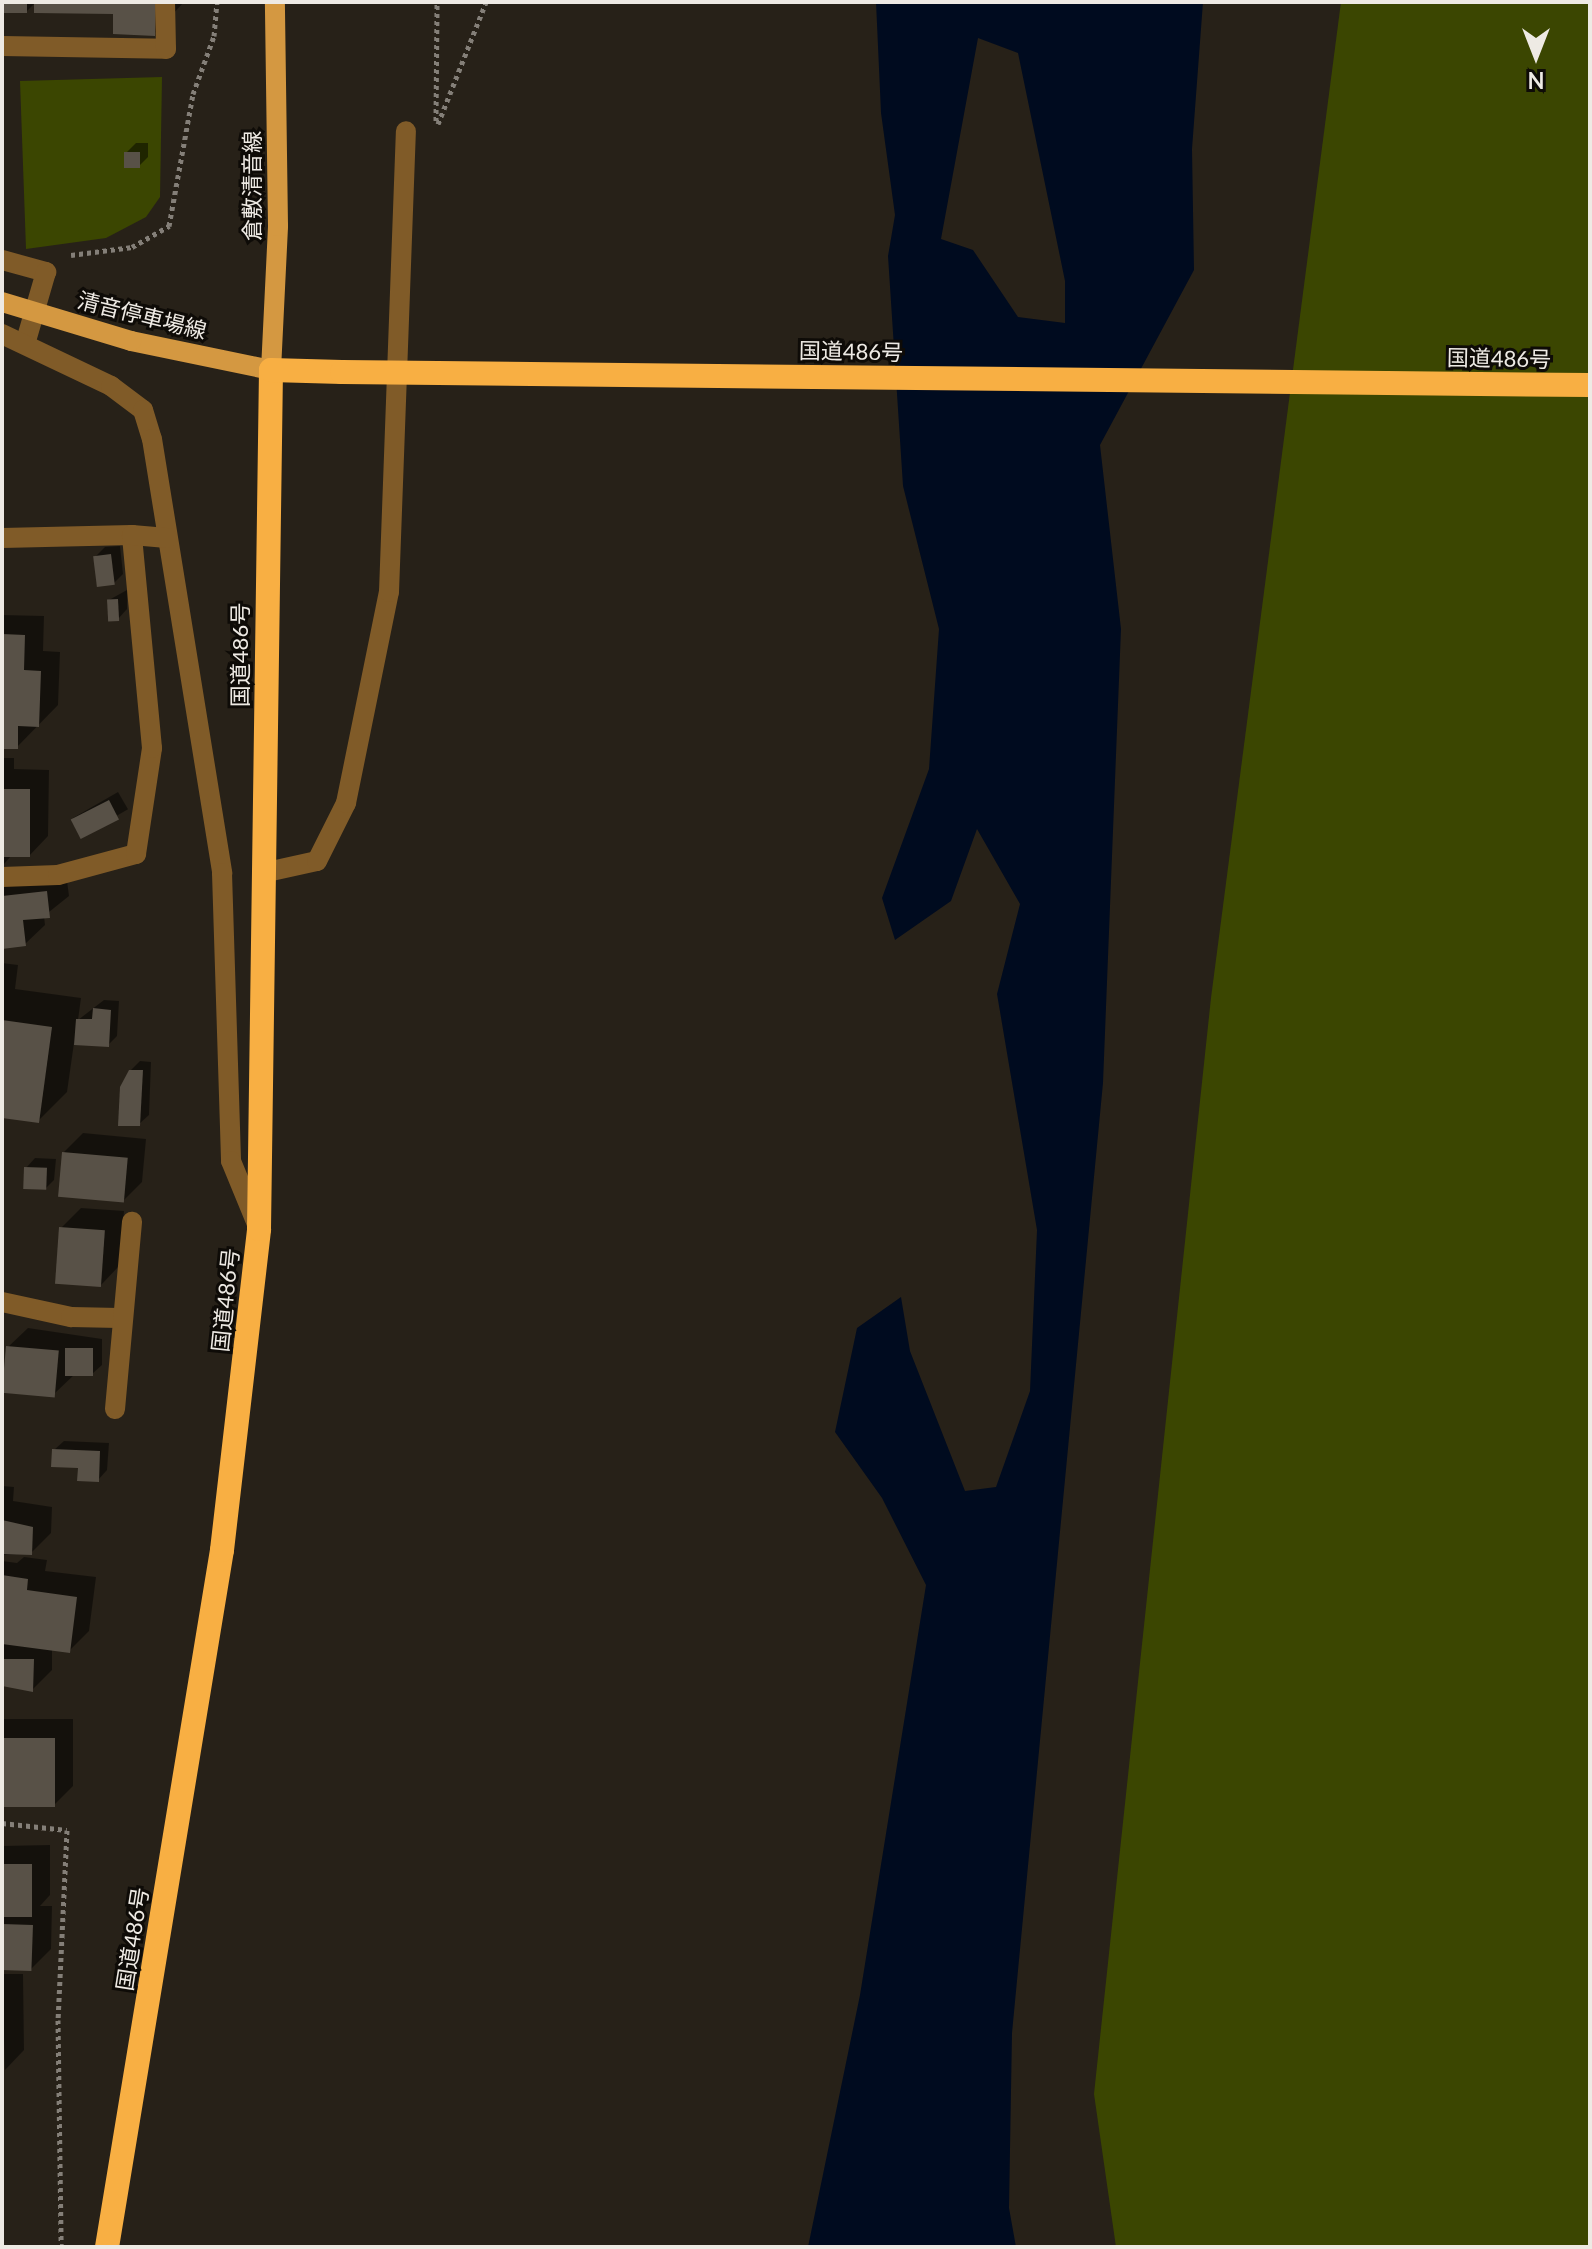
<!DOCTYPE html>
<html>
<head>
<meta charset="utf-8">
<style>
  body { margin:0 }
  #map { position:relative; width:1592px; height:2249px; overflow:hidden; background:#272118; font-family:Lato,"Noto Sans JP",sans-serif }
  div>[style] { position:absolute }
  .green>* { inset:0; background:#3b4601 }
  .water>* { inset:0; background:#000b1f }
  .shadow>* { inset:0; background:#0007; transform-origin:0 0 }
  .building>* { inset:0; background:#585147; transform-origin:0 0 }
  .path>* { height:5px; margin-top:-2.5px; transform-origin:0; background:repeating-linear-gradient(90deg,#847f78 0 4px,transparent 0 8px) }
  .minor>* { height:20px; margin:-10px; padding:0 10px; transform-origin:10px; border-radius:10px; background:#805b28 }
  .major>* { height:20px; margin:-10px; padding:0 10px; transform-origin:10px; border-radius:10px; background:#d49841 }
  .highway>* { height:24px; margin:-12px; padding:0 12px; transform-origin:12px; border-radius:12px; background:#f8af43 }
  .major-bridge>* { height:20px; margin:-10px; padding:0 10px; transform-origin:10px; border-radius:10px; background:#d49841 }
  .highway-bridge>* { height:24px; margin:-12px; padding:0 12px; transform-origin:12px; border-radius:12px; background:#f8af43 }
  span { translate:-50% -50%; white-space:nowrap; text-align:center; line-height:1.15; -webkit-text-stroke:6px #0e0b07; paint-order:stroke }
  .street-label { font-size:22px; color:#eeeae4 }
  .frame { position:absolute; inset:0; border:4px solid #eeeae4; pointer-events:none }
  .north { position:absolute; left:1496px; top:16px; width:80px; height:80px; -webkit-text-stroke:6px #0e0b07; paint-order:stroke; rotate:180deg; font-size:22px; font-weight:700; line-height:32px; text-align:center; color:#eeeae4 }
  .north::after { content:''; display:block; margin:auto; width:28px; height:36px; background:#eeeae4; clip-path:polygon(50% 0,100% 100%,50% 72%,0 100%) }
</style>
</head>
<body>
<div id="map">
  <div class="green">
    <div style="clip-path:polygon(1341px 2px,1590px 2px,1590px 2247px,1116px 2247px,1094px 2094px,1211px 998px)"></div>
    <div style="clip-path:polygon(162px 77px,160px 197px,146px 217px,106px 238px,26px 249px,20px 81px)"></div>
  </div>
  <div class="water">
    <div style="clip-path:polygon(evenodd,876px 2px,1203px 2px,1192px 149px,1194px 270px,1100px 445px,1121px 629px,1103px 1083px,1012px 2033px,1009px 2208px,1016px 2247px,808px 2247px,860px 1995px,926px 1585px,882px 1498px,835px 1432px,857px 1328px,901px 1297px,910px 1351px,965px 1491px,996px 1487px,1030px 1391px,1037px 1230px,997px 994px,1020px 904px,977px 829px,951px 901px,895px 940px,882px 898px,929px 769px,939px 629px,903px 486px,888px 256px,895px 215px,881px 113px,876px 2px,978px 38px,1018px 53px,1065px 281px,1065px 323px,1018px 317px,973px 250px,941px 239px,978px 38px)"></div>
  </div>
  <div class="shadow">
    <div style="clip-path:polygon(2px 2px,36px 2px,26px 12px,2px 11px)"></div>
    <div style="clip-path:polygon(36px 2px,184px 2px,154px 34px,115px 12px)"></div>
    <div style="clip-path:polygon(136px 143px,148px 143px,148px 157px,139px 166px,126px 153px)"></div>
    <div style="clip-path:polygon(120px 546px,123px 574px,114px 583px,95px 557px,105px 547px)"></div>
    <div style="clip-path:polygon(127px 590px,127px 609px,118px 619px,109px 600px)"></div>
    <div style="clip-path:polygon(2px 615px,44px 616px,43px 651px,60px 652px,58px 705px,17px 747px,2px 747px)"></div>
    <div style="clip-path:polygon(2px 758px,14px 758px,14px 769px,49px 770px,48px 836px,29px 856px,12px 855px,4px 864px)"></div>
    <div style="left:118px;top:792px;width:20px;height:52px;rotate:60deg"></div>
    <div style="clip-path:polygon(66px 873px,69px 896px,44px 916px,45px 925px,25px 944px,2px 947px,2px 887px,10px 879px)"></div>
    <div style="clip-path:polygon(2px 963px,18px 965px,15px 989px,81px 998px,78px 1020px,104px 1000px,119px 1001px,117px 1036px,108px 1045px,74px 1043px,67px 1092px,38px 1121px,2px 1116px)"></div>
    <div style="clip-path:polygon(140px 1061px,151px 1062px,149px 1115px,139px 1124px,130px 1071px)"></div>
    <div style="clip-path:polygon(83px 1133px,146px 1139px,142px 1182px,122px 1202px,64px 1152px)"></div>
    <div style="clip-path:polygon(35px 1158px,56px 1159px,54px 1180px,45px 1189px,26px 1168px)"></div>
    <div style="clip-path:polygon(81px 1208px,124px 1211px,120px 1265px,101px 1285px,61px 1228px)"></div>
    <div style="clip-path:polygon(28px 1328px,102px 1339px,102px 1365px,92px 1374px,75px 1374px,54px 1394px,8px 1347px)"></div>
    <div style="clip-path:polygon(64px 1441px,109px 1443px,107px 1470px,98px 1480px,54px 1450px)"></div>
    <div style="clip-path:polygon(2px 1486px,14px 1487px,13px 1501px,52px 1507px,51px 1533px,31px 1553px,2px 1555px)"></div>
    <div style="clip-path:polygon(24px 1557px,47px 1560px,45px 1571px,96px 1577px,89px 1631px,69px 1651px,52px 1648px,52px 1670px,32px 1690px,2px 1684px,2px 1561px,17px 1563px)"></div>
    <div style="clip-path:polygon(2px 1706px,4px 1719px,73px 1719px,73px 1786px,54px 1805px,2px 1805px)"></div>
    <div style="clip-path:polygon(50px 1845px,50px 1895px,40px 1906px,52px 1906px,51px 1949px,31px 1969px,2px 1968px,2px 1846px)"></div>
    <div style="clip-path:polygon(2px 1974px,23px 1974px,24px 2050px,5px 2070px)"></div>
  </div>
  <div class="building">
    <div style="left:2px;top:2px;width:25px;height:11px"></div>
    <div style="clip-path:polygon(34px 2px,156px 2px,155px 36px,113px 34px,113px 14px,34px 13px)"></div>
    <div style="left:124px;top:152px;width:16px;height:16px"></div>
    <div style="left:111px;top:554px;width:31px;height:18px;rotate:83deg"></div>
    <div style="left:118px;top:599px;width:22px;height:11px;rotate:87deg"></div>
    <div style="clip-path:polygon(2px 634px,25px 635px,24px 670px,41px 671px,39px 727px,18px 726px,18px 749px,2px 749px)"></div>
    <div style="left:2px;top:789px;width:28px;height:68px"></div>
    <div style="left:109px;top:800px;width:22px;height:43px;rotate:63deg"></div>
    <div style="clip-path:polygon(47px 891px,50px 918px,23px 920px,26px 946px,2px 949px,2px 896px)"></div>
    <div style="clip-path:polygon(93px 1008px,111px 1010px,109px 1047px,74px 1045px,76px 1019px,92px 1019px)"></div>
    <div style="clip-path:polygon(2px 1020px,52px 1027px,39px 1123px,2px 1118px)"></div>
    <div style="clip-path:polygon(129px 1070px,143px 1070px,140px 1126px,118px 1126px,120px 1087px)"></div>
    <div style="left:62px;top:1152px;width:66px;height:45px;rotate:5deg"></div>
    <div style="left:24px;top:1167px;width:23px;height:22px;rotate:2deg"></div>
    <div style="left:59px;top:1227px;width:46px;height:57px;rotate:4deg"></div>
    <div style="left:6px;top:1346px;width:53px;height:47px;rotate:5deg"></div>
    <div style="left:65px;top:1348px;width:28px;height:28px"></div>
    <div style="clip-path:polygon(52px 1449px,100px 1451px,99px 1482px,77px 1481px,78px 1468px,51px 1467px)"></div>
    <div style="clip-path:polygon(2px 1520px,33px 1527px,32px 1555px,2px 1554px)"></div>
    <div style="clip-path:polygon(2px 1575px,28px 1579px,27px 1590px,77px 1597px,70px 1653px,2px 1644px)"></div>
    <div style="clip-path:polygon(2px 1659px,34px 1659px,33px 1692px,2px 1686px)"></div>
    <div style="left:2px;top:1738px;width:53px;height:69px"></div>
    <div style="left:2px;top:1864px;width:30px;height:53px"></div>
    <div style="left:2px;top:1924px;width:31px;height:46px;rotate:2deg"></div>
  </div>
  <div class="path">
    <div style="left:436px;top:121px;width:119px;rotate:-89.5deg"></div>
    <div style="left:438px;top:124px;width:131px;rotate:-68.5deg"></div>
    <div style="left:71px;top:255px;width:62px;rotate:-7.5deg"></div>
    <div style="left:132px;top:247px;width:43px;rotate:-29.6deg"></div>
    <div style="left:169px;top:226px;width:134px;rotate:-79.7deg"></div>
    <div style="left:193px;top:94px;width:62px;rotate:-70.1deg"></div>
    <div style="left:214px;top:36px;width:34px;rotate:-85deg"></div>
    <div style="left:2px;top:1823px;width:65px;rotate:6.1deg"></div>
    <div style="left:67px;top:1830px;width:190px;rotate:92.7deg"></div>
    <div style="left:58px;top:2020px;width:227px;rotate:89.2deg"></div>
  </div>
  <div class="minor">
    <div style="left:2px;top:46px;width:164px;rotate:1deg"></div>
    <div style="left:166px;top:49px;width:47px;rotate:-91.2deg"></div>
    <div style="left:2px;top:260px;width:46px;rotate:15.3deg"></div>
    <div style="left:46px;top:272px;width:72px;rotate:106.2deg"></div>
    <div style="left:2px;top:334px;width:121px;rotate:25.5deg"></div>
    <div style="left:111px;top:386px;width:40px;rotate:37deg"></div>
    <div style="left:143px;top:410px;width:30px;rotate:73deg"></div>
    <div style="left:152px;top:439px;width:440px;rotate:80.8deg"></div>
    <div style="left:222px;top:873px;width:288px;rotate:88.2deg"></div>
    <div style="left:231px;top:1161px;width:68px;rotate:67.6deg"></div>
    <div style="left:2px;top:538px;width:130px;rotate:-1.3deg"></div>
    <div style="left:267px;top:872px;width:51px;rotate:-12.4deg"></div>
    <div style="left:317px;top:861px;width:65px;rotate:-63.4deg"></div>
    <div style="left:346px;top:803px;width:215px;rotate:-78.5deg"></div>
    <div style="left:389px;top:592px;width:461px;rotate:-87.9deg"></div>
    <div style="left:2px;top:877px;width:56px;rotate:-2deg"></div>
    <div style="left:58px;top:875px;width:81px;rotate:-15.1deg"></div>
    <div style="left:136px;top:854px;width:107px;rotate:-81.4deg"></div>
    <div style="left:152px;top:748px;width:214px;rotate:-95.4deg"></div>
    <div style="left:132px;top:535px;width:35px;rotate:5deg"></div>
    <div style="left:2px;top:1302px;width:71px;rotate:12.3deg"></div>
    <div style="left:71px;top:1317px;width:48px;rotate:1.2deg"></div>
    <div style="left:115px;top:1409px;width:188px;rotate:-84.8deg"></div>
  </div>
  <div class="major">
    <div style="left:131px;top:341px;width:143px;rotate:11.7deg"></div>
    <div style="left:271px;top:370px;width:144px;rotate:-87.2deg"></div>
    <div style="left:278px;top:226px;width:224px;rotate:-90.8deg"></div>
  </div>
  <div class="highway">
    <div style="left:107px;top:2247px;width:706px;rotate:-80.63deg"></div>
    <div style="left:222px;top:1550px;width:323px;rotate:-83.4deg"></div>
    <div style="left:259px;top:1229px;width:859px;rotate:-89.2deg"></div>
    <div style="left:271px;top:370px;width:71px;rotate:1.6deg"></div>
  </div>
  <div class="major-bridge">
    <div style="left:2px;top:302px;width:135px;rotate:16.8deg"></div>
  </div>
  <div class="highway-bridge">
    <div style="left:342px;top:372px;width:1248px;rotate:0.6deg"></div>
  </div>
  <div class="street-label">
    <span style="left:252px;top:186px;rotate:-90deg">倉敷清音線</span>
    <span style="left:142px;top:315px;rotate:14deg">清音停車場線</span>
    <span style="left:851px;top:351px;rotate:1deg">国道486号</span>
    <span style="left:1499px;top:358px;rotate:1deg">国道486号</span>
    <span style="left:240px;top:655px;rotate:-90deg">国道486号</span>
    <span style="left:225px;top:1300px;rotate:-84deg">国道486号</span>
    <span style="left:132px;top:1939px;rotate:-81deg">国道486号</span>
  </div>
  <div class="frame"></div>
  <div class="north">N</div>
</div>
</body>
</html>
